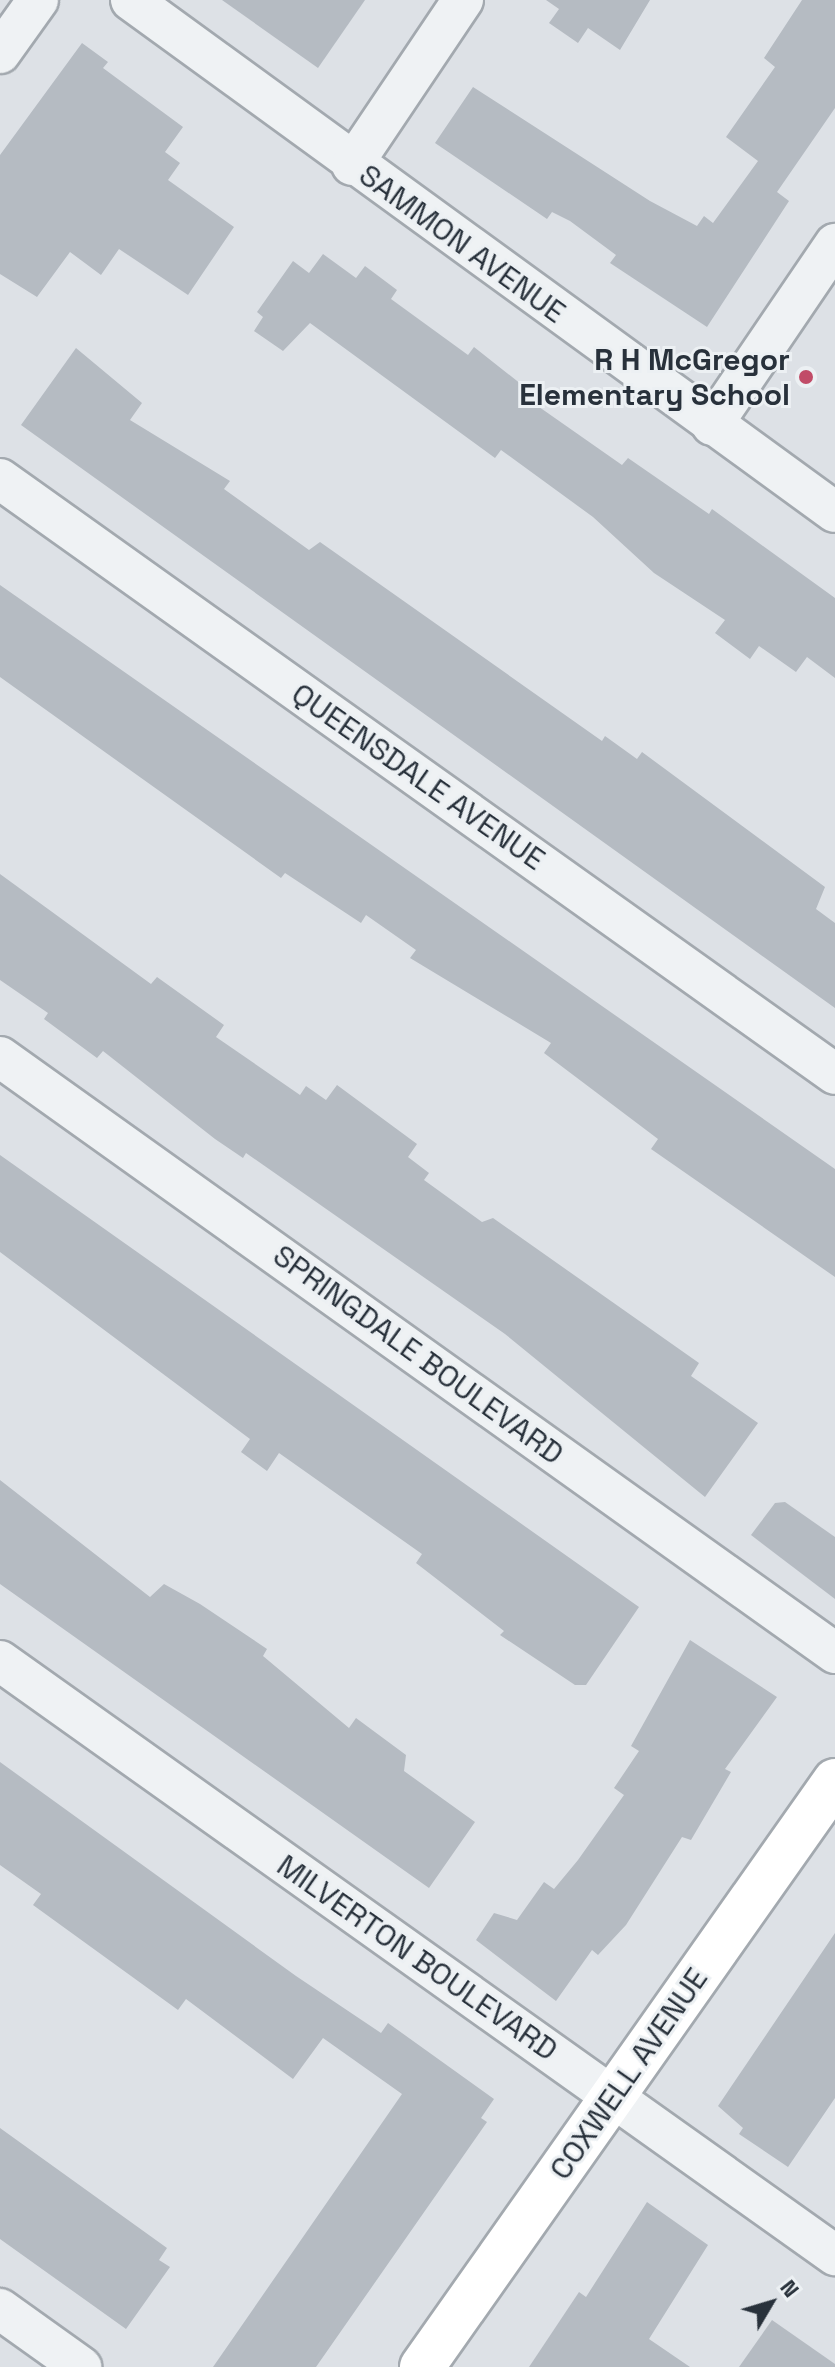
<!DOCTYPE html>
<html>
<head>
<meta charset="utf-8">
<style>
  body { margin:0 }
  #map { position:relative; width:835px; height:2367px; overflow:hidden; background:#dde1e6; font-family:"Space Grotesk",sans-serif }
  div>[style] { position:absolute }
  .building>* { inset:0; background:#b5bbc2 }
  .roads { filter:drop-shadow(2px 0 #a3a9af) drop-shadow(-2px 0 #a3a9af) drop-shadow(0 2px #a3a9af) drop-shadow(0 -2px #a3a9af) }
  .minor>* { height:40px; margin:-20px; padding:0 20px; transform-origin:20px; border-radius:20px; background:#eff2f4 }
  .secondary>* { height:44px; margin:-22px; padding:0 22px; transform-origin:22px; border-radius:22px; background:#fff }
  .dots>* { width:22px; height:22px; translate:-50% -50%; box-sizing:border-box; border:4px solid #ecf0f3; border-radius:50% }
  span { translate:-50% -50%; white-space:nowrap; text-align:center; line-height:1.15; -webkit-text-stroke:6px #ecf0f3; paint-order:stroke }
  .street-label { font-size:30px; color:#28313b }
  .poi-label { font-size:30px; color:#28313b; font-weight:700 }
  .right { translate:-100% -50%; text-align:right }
  .north { position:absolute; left:731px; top:2263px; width:80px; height:80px; -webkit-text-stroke:6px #ecf0f3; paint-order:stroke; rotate:52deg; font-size:22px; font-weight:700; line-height:32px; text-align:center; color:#28313b }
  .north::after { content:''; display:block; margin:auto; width:28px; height:36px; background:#28313b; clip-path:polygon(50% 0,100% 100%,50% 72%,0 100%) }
</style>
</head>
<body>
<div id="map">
  <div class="building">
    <div style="clip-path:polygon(222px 0,365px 0,318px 68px)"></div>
    <div style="clip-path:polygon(546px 0,650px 0,620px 50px,588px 28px,578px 43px,549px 23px,559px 9px)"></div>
    <div style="clip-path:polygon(802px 0,835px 0,835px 108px,777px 192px,789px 201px,707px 327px,610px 263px,616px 255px,570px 221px,552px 212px,547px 219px,435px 143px,473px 87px,650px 201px,697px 226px,704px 216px,713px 223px,758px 161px,726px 137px,775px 67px,764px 58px)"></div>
    <div style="clip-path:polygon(82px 43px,108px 62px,103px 68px,183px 127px,165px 152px,180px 163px,168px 180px,234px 227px,188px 295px,119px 249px,101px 275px,70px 252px,37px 297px,0 274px,0 155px)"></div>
    <div style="clip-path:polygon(323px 254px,356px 278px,365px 266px,397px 290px,391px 299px,468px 355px,474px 347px,536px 396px,532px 402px,622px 465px,628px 458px,709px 514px,712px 509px,835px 598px,835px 678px,807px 657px,796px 672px,759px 646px,750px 659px,715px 633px,725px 620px,654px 573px,593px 517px,501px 450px,495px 458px,310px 323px,283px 351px,254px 331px,263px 317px,257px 312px,293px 261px,309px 273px)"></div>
    <div style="clip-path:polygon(76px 348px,142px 403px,130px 420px,230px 481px,224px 489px,309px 550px,320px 542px,602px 741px,605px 736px,637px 759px,642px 752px,825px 887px,816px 909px,835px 923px,835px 1008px,21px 425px)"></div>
    <div style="clip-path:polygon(0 585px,835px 1169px,835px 1277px,651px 1149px,658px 1139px,544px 1053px,551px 1043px,410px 958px,416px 950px,366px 915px,361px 923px,285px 873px,281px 878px,0 677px)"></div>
    <div style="clip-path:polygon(0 874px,151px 984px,157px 977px,224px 1025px,216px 1037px,300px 1095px,306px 1086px,326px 1100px,337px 1085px,417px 1144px,408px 1157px,429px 1173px,424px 1180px,482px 1222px,493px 1218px,699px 1363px,691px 1376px,758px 1423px,705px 1497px,505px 1334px,246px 1153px,243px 1158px,215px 1139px,103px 1051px,97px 1058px,44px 1019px,48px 1013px,0 980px)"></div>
    <div style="clip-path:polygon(0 1155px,639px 1607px,586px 1685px,575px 1685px,500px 1635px,504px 1631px,416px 1563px,422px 1554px,279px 1453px,267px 1471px,241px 1452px,250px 1439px,0 1252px)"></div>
    <div style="clip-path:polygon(0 1480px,150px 1597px,164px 1584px,200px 1604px,267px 1649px,263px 1656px,349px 1728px,356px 1718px,406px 1755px,404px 1771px,475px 1822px,429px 1888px,0 1584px)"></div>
    <div style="clip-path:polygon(785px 1502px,835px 1537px,835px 1599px,751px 1535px,775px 1503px)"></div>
    <div style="clip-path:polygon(690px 1640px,777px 1697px,725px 1769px,731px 1772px,691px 1840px,682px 1837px,626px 1925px,598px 1955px,592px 1950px,556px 2001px,476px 1940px,494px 1913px,517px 1920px,544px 1882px,554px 1889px,578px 1860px,624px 1795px,614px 1788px,639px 1751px,631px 1746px)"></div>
    <div style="clip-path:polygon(0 1762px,296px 1976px,381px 2033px,388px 2023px,494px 2099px,481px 2118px,487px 2122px,316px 2367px,213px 2367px,402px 2094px,323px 2038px,293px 2079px,186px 1999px,178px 2010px,33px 1905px,41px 1894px,0 1865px)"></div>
    <div style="clip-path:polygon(835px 1933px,835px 2098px,788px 2167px,739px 2134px,743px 2128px,718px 2106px)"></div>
    <div style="clip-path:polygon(0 2128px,167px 2248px,159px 2260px,170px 2267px,126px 2329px,0 2239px)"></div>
    <div style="clip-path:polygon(647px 2202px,708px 2245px,649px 2339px,690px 2367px,529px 2367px,579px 2292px,586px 2297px)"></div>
    <div style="clip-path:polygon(772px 2320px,835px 2364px,835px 2367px,739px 2367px)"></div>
  </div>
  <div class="roads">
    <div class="minor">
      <div style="left:131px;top:0;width:870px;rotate:36.03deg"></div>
      <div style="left:0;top:53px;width:65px;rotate:-54.4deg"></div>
      <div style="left:352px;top:165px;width:199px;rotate:-56.1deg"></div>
      <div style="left:712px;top:425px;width:219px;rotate:-55.8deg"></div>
      <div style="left:0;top:479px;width:1025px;rotate:35.47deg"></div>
      <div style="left:0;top:1057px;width:1026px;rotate:35.52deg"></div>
      <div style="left:0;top:1661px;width:1025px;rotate:35.43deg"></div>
      <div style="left:0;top:2309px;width:100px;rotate:35.6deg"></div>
    </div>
    <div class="secondary">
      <div style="left:422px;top:2367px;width:717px;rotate:-54.82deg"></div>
    </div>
  </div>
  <div class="dots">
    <div style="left:806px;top:377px;background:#c14c68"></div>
  </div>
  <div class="street-label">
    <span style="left:462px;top:244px;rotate:36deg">SAMMON AVENUE</span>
    <span style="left:418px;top:777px;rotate:35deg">QUEENSDALE AVENUE</span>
    <span style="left:418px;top:1355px;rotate:36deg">SPRINGDALE BOULEVARD</span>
    <span style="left:417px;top:1958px;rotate:35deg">MILVERTON BOULEVARD</span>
    <span style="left:629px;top:2074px;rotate:-55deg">COXWELL AVENUE</span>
  </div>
  <div class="poi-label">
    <span class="right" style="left:790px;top:377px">R H McGregor<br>Elementary School</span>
  </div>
  <div class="north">N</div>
</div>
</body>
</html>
